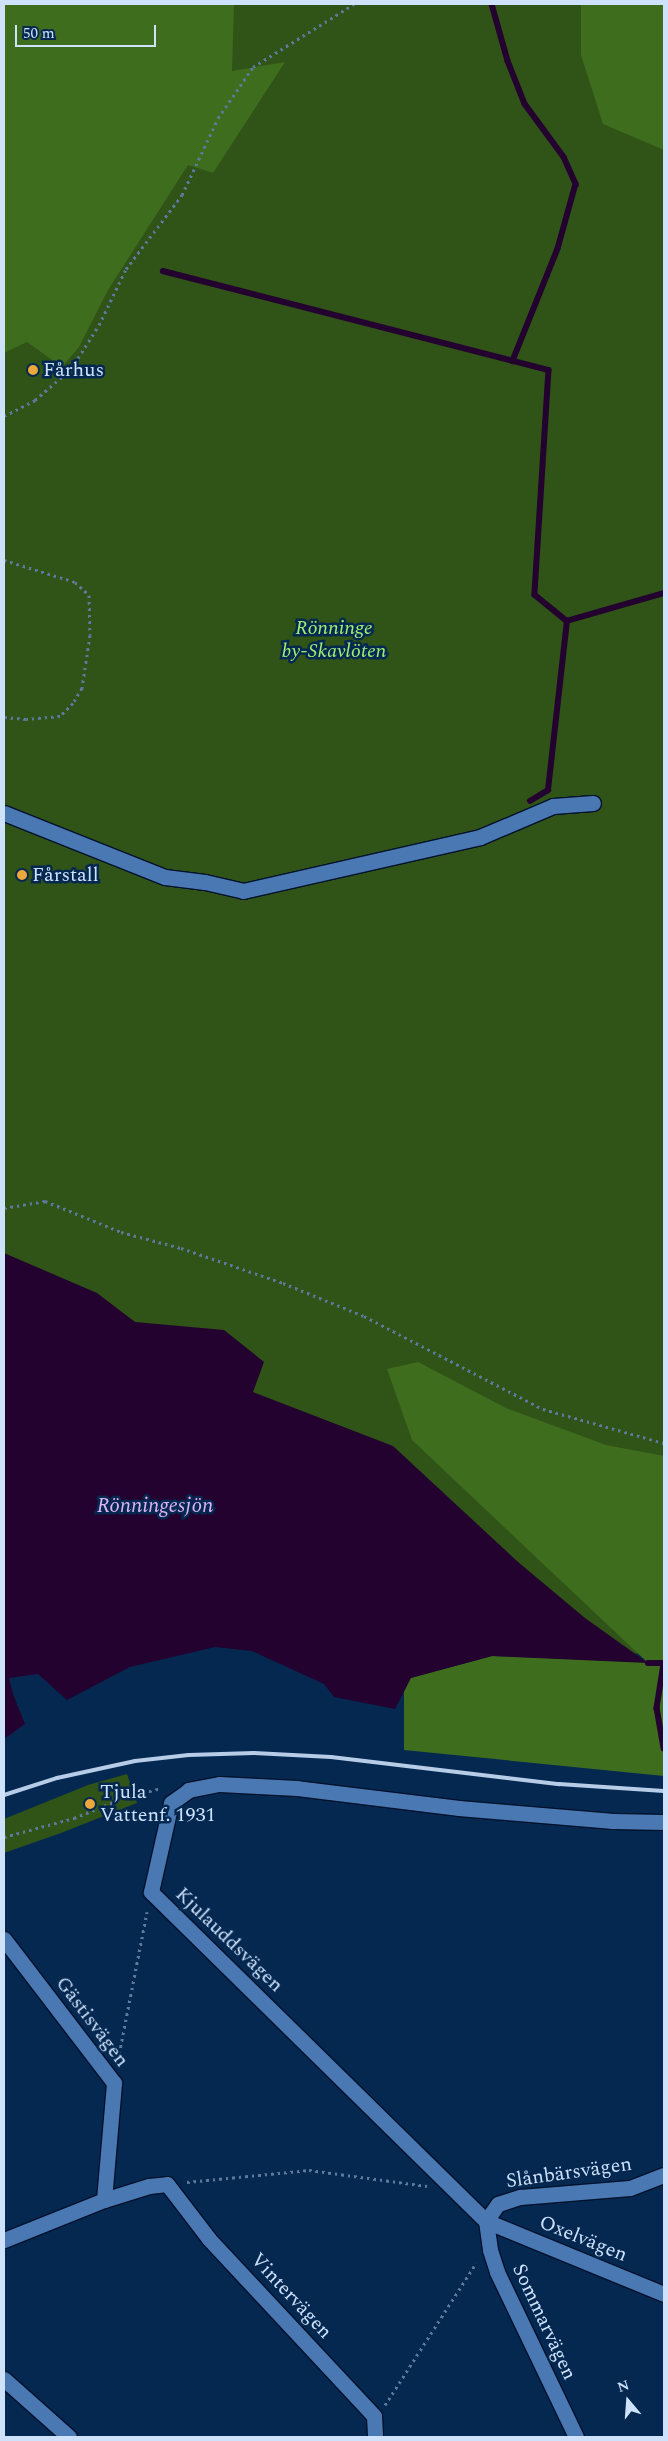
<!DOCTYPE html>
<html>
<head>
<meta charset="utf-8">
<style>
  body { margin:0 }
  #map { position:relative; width:668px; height:2441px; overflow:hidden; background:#052851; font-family:Spectral,serif }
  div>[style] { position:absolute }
  .green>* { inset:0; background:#305318 }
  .forest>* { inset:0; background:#3f6d1e }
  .water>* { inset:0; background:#23022f }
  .stream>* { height:5.5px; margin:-2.75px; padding:0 2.75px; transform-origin:2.75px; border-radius:2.75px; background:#23022f }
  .path>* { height:3px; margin-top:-1.5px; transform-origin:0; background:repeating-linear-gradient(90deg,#5d799c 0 2.5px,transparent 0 6.5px) }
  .roads { filter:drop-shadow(1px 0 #00112c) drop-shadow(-1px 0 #00112c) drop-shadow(0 1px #00112c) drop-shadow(0 -1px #00112c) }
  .minor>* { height:15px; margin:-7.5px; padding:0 7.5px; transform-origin:7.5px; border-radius:7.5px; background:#4a78b2 }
  .rail>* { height:4px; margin:-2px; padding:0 2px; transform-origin:2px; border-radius:2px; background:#b6cce7 }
  .dots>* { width:14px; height:14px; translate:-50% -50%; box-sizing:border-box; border:2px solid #052851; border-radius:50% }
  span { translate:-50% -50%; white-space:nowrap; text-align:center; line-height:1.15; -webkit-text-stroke:5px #052851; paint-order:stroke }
  .poi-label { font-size:20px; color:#cee2fc }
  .left { translate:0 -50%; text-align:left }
  .park-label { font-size:20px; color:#a0f070; font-style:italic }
  .street-label { font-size:20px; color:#cee2fc }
  .water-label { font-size:21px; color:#e2b2f7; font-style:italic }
  .frame { position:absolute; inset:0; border:5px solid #cee2fc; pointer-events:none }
  .north { position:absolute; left:603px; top:2376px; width:50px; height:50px; -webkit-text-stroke:4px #052851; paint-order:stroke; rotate:342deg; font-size:14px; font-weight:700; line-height:20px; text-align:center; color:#cee2fc }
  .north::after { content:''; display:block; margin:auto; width:18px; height:22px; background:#cee2fc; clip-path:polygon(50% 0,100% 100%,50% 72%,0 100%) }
  .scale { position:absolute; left:15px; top:25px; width:141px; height:22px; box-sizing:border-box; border:2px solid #cee2fc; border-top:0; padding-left:6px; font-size:15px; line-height:18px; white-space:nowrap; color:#cee2fc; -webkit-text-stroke:4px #052851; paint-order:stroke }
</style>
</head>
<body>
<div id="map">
  <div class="green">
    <div style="clip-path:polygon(4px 4px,664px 4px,664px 1655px,601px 1652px,162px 1332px,4px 1275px)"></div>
    <div style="clip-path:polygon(127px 1774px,137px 1803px,61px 1833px,4px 1853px,4px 1819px,88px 1785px)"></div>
  </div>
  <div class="forest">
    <div style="clip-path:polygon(4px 4px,234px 4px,232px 71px,285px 62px,213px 173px,188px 165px,108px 290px,79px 347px,62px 367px,27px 342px,4px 353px)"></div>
    <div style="clip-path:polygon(581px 4px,664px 4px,664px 150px,603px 124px,581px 55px)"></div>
    <div style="clip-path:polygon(418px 1362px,506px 1408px,606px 1445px,664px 1456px,664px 1776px,404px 1750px,404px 1691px,410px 1678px,492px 1656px,647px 1662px,412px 1440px,387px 1369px)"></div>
  </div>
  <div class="water">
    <div style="clip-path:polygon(4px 1253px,97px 1293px,135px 1322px,224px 1330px,264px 1362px,253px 1392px,393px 1446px,518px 1562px,585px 1618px,648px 1663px,492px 1656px,411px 1678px,395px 1709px,334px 1697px,324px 1684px,252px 1651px,215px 1647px,130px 1667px,67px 1700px,38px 1674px,9px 1678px,13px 1694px,25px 1724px,4px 1739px)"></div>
  </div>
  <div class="stream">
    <div style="left:492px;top:4px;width:59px;rotate:74.3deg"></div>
    <div style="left:508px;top:61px;width:46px;rotate:68.4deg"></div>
    <div style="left:525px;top:104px;width:66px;rotate:53.7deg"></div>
    <div style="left:564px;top:157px;width:30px;rotate:66deg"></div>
    <div style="left:576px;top:184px;width:67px;rotate:105.5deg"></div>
    <div style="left:558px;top:249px;width:121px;rotate:111.9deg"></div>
    <div style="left:163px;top:271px;width:398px;rotate:14.4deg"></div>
    <div style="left:549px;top:370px;width:225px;rotate:93.6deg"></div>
    <div style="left:535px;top:595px;width:41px;rotate:39.1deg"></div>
    <div style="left:530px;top:801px;width:21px;rotate:-31deg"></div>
    <div style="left:548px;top:790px;width:170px;rotate:-83.6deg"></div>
    <div style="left:567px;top:621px;width:101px;rotate:-16.1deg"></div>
    <div style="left:648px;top:1663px;width:16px"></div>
    <div style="left:664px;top:1664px;width:45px;rotate:99deg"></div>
    <div style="left:657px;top:1708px;width:41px;rotate:80.1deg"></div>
  </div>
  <div class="path">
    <div style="left:4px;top:416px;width:35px;rotate:-27deg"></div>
    <div style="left:35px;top:400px;width:48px;rotate:-40.7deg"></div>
    <div style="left:71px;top:369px;width:52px;rotate:-57.5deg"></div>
    <div style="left:99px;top:325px;width:62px;rotate:-64.3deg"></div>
    <div style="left:126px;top:269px;width:93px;rotate:-52.9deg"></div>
    <div style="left:182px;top:195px;width:85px;rotate:-64.9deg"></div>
    <div style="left:218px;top:118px;width:62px;rotate:-55.5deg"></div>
    <div style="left:253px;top:67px;width:119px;rotate:-32deg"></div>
    <div style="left:4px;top:560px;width:74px;rotate:17.2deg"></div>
    <div style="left:75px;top:582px;width:19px;rotate:43deg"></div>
    <div style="left:89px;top:595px;width:40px;rotate:88.6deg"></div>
    <div style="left:90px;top:635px;width:54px;rotate:98.6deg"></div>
    <div style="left:82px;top:688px;width:17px;rotate:121deg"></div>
    <div style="left:73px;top:703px;width:18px;rotate:135deg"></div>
    <div style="left:60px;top:716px;width:34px;rotate:175deg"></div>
    <div style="left:26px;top:719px;width:22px;rotate:-175deg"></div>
    <div style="left:4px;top:1208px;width:42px;rotate:-9.7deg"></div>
    <div style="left:45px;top:1201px;width:82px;rotate:22.2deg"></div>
    <div style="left:121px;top:1232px;width:62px;rotate:14.9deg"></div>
    <div style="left:181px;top:1248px;width:108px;rotate:18.9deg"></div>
    <div style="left:283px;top:1283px;width:87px;rotate:22.2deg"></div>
    <div style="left:364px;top:1316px;width:202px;rotate:27.5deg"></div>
    <div style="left:543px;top:1409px;width:126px;rotate:15.7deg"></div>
    <div style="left:4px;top:1837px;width:73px;rotate:-15.2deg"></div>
    <div style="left:74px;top:1818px;width:54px;rotate:-21.8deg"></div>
    <div style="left:124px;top:1798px;width:38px;rotate:-15deg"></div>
    <div style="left:118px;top:2060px;width:151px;rotate:-78.9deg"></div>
    <div style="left:187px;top:2182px;width:123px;rotate:-5.6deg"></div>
    <div style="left:309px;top:2170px;width:119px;rotate:7.7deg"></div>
    <div style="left:385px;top:2405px;width:169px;rotate:-57.3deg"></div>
  </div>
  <div class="roads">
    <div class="minor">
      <div style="left:4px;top:813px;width:173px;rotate:21.7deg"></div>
      <div style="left:165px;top:877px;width:40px;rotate:7.1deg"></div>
      <div style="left:205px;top:882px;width:39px;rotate:13deg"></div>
      <div style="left:243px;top:891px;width:243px;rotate:-12.8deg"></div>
      <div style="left:480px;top:837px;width:79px;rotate:-23deg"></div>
      <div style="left:553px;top:806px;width:40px;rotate:-4.3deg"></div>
      <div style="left:664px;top:1822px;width:51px;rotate:-178.9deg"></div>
      <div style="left:613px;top:1821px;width:155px;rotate:-175.2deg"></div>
      <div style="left:459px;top:1808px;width:163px;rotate:-173deg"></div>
      <div style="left:297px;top:1788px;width:78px;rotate:-177.1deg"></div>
      <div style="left:219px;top:1784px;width:31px;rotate:169deg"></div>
      <div style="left:189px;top:1790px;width:22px;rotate:144deg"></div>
      <div style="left:171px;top:1803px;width:91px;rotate:102.7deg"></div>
      <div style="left:151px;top:1892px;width:470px;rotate:44.5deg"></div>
      <div style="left:486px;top:2221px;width:192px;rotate:22.3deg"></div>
      <div style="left:4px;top:1939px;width:181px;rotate:52.6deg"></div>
      <div style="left:114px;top:2083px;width:117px;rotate:94.9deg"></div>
      <div style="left:486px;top:2221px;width:29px;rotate:82deg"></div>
      <div style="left:490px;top:2250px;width:23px;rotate:72deg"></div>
      <div style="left:497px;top:2272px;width:183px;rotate:64.4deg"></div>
      <div style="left:486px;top:2221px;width:21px;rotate:-55deg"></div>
      <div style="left:498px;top:2204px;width:23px;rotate:-18deg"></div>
      <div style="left:520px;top:2197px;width:110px;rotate:-4.7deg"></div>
      <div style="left:630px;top:2188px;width:36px;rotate:-21deg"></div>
      <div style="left:4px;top:2240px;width:108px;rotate:-21.8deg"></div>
      <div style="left:104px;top:2200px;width:47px;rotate:-17.3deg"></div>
      <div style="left:149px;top:2186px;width:18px;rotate:-6deg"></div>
      <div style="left:167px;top:2184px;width:69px;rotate:52.6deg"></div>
      <div style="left:209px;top:2239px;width:242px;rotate:47deg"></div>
      <div style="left:374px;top:2416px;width:21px;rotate:87deg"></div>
      <div style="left:4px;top:2379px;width:87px;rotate:41.7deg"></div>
    </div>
  </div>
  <div class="rail">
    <div style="left:4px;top:1795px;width:56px;rotate:-17.8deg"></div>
    <div style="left:57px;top:1778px;width:80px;rotate:-12.3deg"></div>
    <div style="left:135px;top:1761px;width:54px;rotate:-6.3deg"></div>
    <div style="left:189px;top:1755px;width:65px;rotate:-1.8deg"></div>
    <div style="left:254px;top:1753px;width:77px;rotate:3deg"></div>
    <div style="left:331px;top:1757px;width:230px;rotate:6.8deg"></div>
    <div style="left:559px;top:1784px;width:105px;rotate:3.8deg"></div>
  </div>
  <div class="dots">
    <div style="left:33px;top:370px;background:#eda83b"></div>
    <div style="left:22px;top:875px;background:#eda83b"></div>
    <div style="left:90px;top:1804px;background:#eda83b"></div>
  </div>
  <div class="poi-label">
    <span class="left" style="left:43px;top:370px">Fårhus</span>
    <span class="left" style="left:32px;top:875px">Fårstall</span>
    <span class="left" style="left:100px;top:1804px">Tjula<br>Vattenf. 1931</span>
  </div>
  <div class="park-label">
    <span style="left:334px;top:640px">Rönninge<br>by-Skavlöten</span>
  </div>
  <div class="street-label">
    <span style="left:229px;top:1940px;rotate:44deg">Kjulauddsvägen</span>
    <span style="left:92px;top:2022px;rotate:53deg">Gästisvägen</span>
    <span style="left:569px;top:2173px;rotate:-8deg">Slånbärsvägen</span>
    <span style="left:583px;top:2239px;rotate:22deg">Oxelvägen</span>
    <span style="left:291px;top:2296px;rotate:47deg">Vintervägen</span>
    <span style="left:544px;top:2322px;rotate:65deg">Sommarvägen</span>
  </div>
  <div class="water-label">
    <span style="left:155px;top:1506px">Rönningesjön</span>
  </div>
  <div class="frame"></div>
  <div class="north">N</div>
  <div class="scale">50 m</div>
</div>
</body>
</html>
